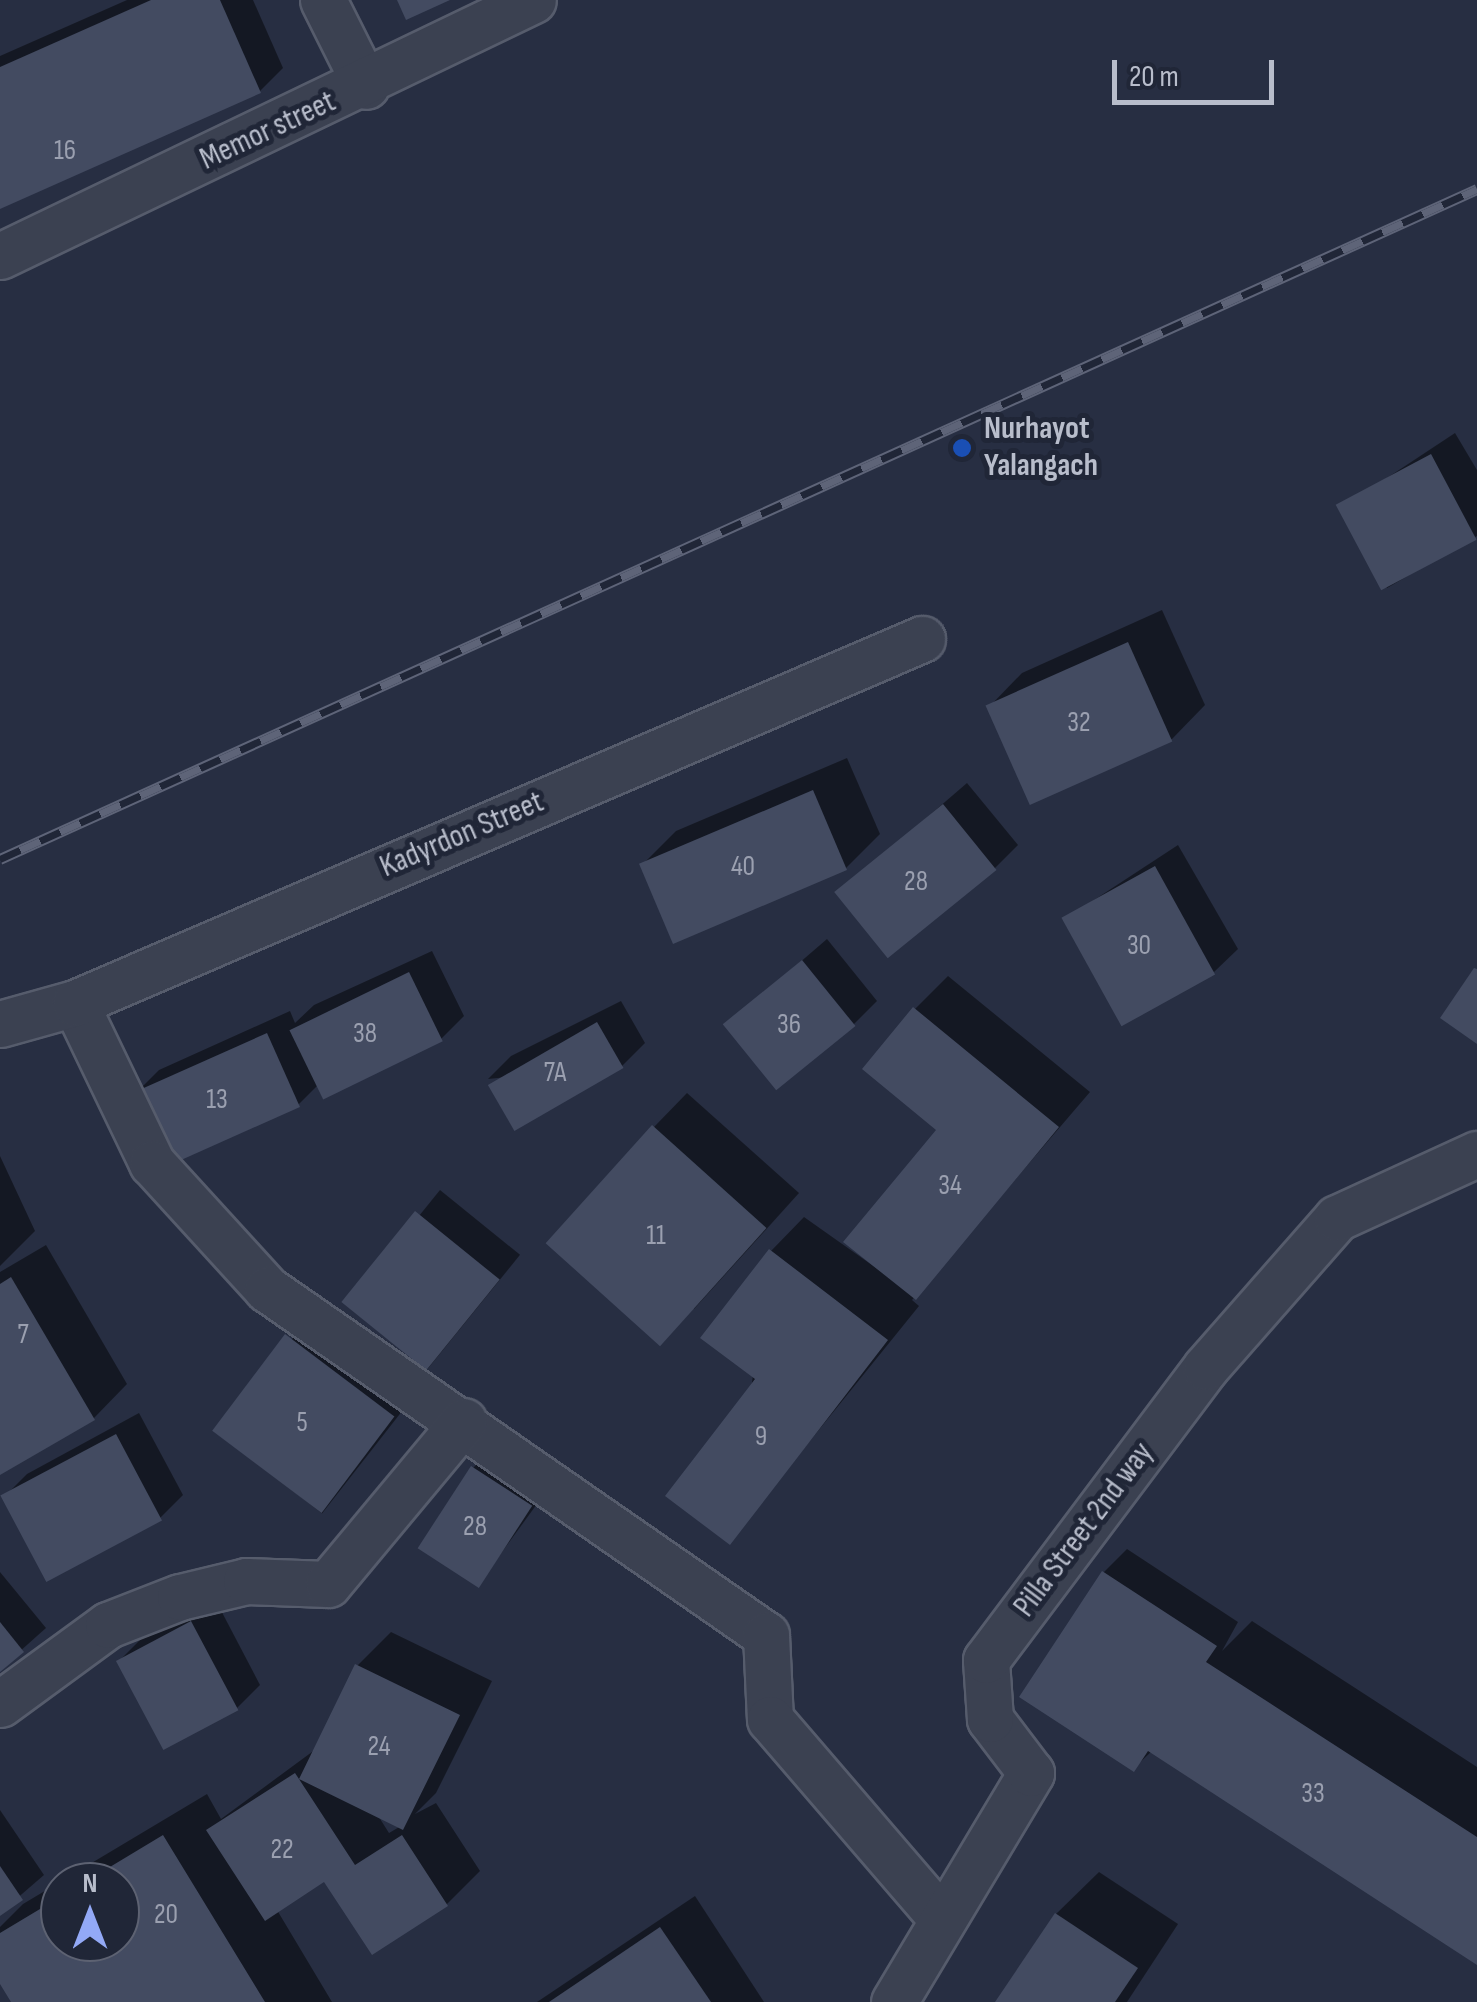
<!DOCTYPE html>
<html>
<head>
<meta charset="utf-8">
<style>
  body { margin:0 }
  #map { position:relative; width:1477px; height:2002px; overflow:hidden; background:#272e42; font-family:"Sofia Sans Condensed",sans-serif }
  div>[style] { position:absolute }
  .shadow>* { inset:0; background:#0007; transform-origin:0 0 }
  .building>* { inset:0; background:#434b61; transform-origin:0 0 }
  .roads { filter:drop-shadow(2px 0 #565c6c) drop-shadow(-2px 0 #565c6c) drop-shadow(0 2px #565c6c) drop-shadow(0 -2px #565c6c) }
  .street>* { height:45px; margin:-22.5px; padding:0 22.5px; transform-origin:22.5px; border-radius:22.5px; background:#3b4151 }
  .rail>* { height:11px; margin-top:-5.5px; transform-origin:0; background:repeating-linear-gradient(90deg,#202637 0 22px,#5e6478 0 44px); box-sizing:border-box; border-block:2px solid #5e6478 }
  .dots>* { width:28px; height:28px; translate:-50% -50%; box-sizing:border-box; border:5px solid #202637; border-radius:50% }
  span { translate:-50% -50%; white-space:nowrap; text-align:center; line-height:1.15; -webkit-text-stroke:10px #202637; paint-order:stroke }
  .number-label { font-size:28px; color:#9ba0b0 }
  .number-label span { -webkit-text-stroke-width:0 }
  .street-label { font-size:32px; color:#b8bdcb }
  .poi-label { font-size:32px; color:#b8bdcb; font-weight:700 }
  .left { translate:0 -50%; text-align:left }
  .north { position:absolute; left:40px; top:1862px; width:100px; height:100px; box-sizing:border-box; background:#202637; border:2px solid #5d6272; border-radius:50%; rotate:0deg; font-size:28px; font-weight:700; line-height:40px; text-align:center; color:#b8bdcb }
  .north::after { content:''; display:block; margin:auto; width:35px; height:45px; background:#93a9f6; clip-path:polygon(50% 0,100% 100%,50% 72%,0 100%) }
  .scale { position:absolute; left:1112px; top:60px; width:162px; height:45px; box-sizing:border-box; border:5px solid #b8bdcb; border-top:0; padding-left:12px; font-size:30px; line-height:35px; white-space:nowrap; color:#b8bdcb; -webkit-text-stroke:8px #202637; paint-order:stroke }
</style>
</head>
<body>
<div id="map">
  <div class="shadow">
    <div style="clip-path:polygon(127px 0,253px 0,283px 68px,260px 91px,0 207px,0 56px)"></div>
    <div style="clip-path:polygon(1455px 433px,1477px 470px,1477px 536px,1387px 588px,1340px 509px)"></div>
    <div style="clip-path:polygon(1162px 610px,1205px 705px,1172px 739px,989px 707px,1022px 673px)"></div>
    <div style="clip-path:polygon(847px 758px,880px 834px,846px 868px,642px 865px,676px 831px)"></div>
    <div style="clip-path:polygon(967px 783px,1018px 845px,995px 868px,838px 894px)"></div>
    <div style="clip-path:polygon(1178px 845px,1238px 949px,1214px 972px,1065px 919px)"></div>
    <div style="clip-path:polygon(827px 939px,877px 1001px,854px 1024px,727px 1025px)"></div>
    <div style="clip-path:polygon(432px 951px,464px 1016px,441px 1039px,318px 1085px,298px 1105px,136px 1093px,159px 1070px,290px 1011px,295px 1023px,314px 1005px)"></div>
    <div style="clip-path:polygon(948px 976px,1090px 1092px,912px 1300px,919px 1306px,729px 1541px,771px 1251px,804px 1217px,903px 1287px,940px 1129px,915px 1009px)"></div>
    <div style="clip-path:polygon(621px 1001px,645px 1043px,622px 1066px,488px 1079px,511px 1056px)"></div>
    <div style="clip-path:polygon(687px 1093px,799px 1193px,694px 1309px,654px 1127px)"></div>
    <div style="clip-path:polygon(0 1156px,35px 1231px,0 1266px)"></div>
    <div style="left:440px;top:1190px;width:103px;height:147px;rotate:39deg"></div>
    <div style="clip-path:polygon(46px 1245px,127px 1384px,94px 1418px,0 1472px,0 1272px)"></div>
    <div style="left:321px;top:1302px;width:131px;height:166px;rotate:38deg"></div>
    <div style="clip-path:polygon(139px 1413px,183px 1495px,160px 1518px,4px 1497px,27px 1474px)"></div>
    <div style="clip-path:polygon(496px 1445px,553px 1482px,478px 1585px,473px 1468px)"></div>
    <div style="clip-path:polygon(1127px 1549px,1238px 1622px,1222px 1651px,1252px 1621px,1477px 1767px,1477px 1962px,1152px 1751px,1134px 1768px,1104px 1572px)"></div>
    <div style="clip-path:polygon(0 1572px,46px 1628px,0 1669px)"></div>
    <div style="clip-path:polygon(215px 1599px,260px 1685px,237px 1708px,119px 1661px,142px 1638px)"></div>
    <div style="clip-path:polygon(evenodd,391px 1632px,492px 1681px,436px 1793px,415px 1814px,436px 1803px,480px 1871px,447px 1904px,325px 1879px,277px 1910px,332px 2002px,14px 2002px,0 1979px,0 1927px,23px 1904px,207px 1794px,221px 1819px,316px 1749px,357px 1666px,391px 1632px,377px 1814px,401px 1826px,389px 1833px,377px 1814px,391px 1632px,60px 1882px,120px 1882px,120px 1942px,60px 1942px,60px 1882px)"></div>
    <div style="clip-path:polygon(0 1810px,44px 1875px,0 1913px)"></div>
    <div style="clip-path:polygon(1099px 1872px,1178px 1924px,1127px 2002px,998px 2002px,1056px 1914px)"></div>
    <div style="clip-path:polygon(695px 1896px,764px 2002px,537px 2002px)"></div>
  </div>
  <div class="building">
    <div style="clip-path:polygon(151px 0,220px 0,261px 93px,0 209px,0 67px)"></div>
    <div style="clip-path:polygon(397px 0,450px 0,406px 20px)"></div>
    <div style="left:1431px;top:454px;width:97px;height:108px;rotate:62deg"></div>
    <div style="left:1128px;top:642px;width:109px;height:156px;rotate:66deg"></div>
    <div style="left:813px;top:790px;width:87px;height:189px;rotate:67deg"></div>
    <div style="left:943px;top:804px;width:85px;height:140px;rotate:51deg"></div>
    <div style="left:1155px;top:866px;width:124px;height:107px;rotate:61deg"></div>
    <div style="left:802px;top:960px;width:85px;height:102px;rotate:51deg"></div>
    <div style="clip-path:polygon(1474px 968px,1477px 969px,1477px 1044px,1440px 1018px)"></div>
    <div style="left:409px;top:972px;width:77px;height:133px;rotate:64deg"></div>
    <div style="clip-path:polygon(913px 1007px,1059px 1127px,916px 1300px,843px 1242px,936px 1130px,862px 1069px)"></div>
    <div style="left:597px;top:1022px;width:53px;height:126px;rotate:60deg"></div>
    <div style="left:267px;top:1033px;width:81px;height:146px;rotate:66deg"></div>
    <div style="left:652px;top:1125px;width:154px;height:159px;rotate:42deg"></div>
    <div style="left:415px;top:1211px;width:109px;height:117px;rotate:39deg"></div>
    <div style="clip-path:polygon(769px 1249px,888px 1340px,730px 1545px,665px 1496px,755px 1379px,700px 1338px)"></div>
    <div style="clip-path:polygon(11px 1277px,95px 1420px,0 1475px,0 1284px)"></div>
    <div style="left:285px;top:1334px;width:137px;height:121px;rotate:37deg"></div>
    <div style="left:116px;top:1434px;width:98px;height:131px;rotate:62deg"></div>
    <div style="left:471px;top:1466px;width:73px;height:98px;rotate:33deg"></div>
    <div style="clip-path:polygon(1102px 1571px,1217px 1646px,1206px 1662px,1477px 1837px,1477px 1965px,1148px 1751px,1134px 1772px,1019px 1697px)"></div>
    <div style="left:191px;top:1621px;width:101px;height:85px;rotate:62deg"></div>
    <div style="clip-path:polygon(0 1622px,24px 1652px,0 1672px)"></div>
    <div style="clip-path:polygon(355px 1664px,460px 1715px,403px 1830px,299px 1779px,355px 1865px,402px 1835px,448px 1906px,372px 1955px,324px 1882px,265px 1921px,206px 1830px,295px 1773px,299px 1779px)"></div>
    <div style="clip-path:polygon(163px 1835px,265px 2002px,11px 2002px,0 1984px,0 1933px,60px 1897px,60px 1942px,120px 1942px,120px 1882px,85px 1882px)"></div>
    <div style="clip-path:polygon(0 1866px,23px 1900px,0 1916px)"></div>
    <div style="clip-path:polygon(1055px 1913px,1138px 1968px,1115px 2002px,995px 2002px)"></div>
    <div style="clip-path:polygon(660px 1927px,711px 2002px,549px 2002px)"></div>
  </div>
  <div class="roads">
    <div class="street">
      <div style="left:323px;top:0;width:96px;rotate:63.4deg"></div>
      <div style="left:0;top:256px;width:591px;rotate:-25.65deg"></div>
      <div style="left:75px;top:1003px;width:178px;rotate:64.3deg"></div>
      <div style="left:152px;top:1163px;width:171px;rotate:47.6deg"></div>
      <div style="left:267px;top:1289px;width:607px;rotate:34.74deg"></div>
      <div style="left:766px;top:1635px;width:84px;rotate:87.3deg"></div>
      <div style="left:770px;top:1719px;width:262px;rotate:49.3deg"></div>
      <div style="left:0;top:1024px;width:78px;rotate:-15.6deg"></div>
      <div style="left:75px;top:1003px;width:922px;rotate:-23.26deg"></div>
      <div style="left:0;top:1704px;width:134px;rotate:-36.2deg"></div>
      <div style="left:108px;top:1625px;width:77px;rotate:-21.3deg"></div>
      <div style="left:180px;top:1597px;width:68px;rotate:-13.6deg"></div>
      <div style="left:246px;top:1581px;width:82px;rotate:2.1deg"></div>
      <div style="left:328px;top:1584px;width:212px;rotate:-50.2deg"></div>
      <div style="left:894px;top:2002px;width:267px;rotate:-59.1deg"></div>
      <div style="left:1031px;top:1773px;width:68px;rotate:-127.2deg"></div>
      <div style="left:990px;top:1719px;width:59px;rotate:-93.9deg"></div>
      <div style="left:986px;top:1660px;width:366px;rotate:-53.1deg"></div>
      <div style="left:1206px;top:1367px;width:198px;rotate:-48.7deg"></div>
      <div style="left:1337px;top:1218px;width:154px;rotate:-24.6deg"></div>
    </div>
  </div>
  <div class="rail">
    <div style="left:0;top:859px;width:1622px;rotate:-24.4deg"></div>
  </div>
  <div class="dots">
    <div style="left:962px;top:448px;background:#1a4fb4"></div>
  </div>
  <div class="number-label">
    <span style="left:65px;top:151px">16</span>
    <span style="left:1079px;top:723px">32</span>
    <span style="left:743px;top:867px">40</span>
    <span style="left:916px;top:882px">28</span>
    <span style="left:1139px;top:946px">30</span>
    <span style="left:789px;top:1025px">36</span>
    <span style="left:365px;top:1034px">38</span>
    <span style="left:555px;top:1073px">7A</span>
    <span style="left:217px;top:1100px">13</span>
    <span style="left:950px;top:1186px">34</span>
    <span style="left:656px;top:1236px">11</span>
    <span style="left:23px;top:1335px">7</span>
    <span style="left:302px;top:1423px">5</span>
    <span style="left:761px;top:1437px">9</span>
    <span style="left:475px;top:1527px">28</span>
    <span style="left:379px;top:1747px">24</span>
    <span style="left:1313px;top:1794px">33</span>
    <span style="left:282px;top:1850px">22</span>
    <span style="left:166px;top:1915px">20</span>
  </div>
  <div class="street-label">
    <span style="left:268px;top:131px;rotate:-25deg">Memor street</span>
    <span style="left:462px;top:835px;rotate:-23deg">Kadyrdon Street</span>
    <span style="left:1084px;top:1530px;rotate:-53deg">Pilla Street 2nd way</span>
  </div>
  <div class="poi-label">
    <span class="left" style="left:984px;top:448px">Nurhayot<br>Yalangach</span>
  </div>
  <div class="north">N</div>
  <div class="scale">20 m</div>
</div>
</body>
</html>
